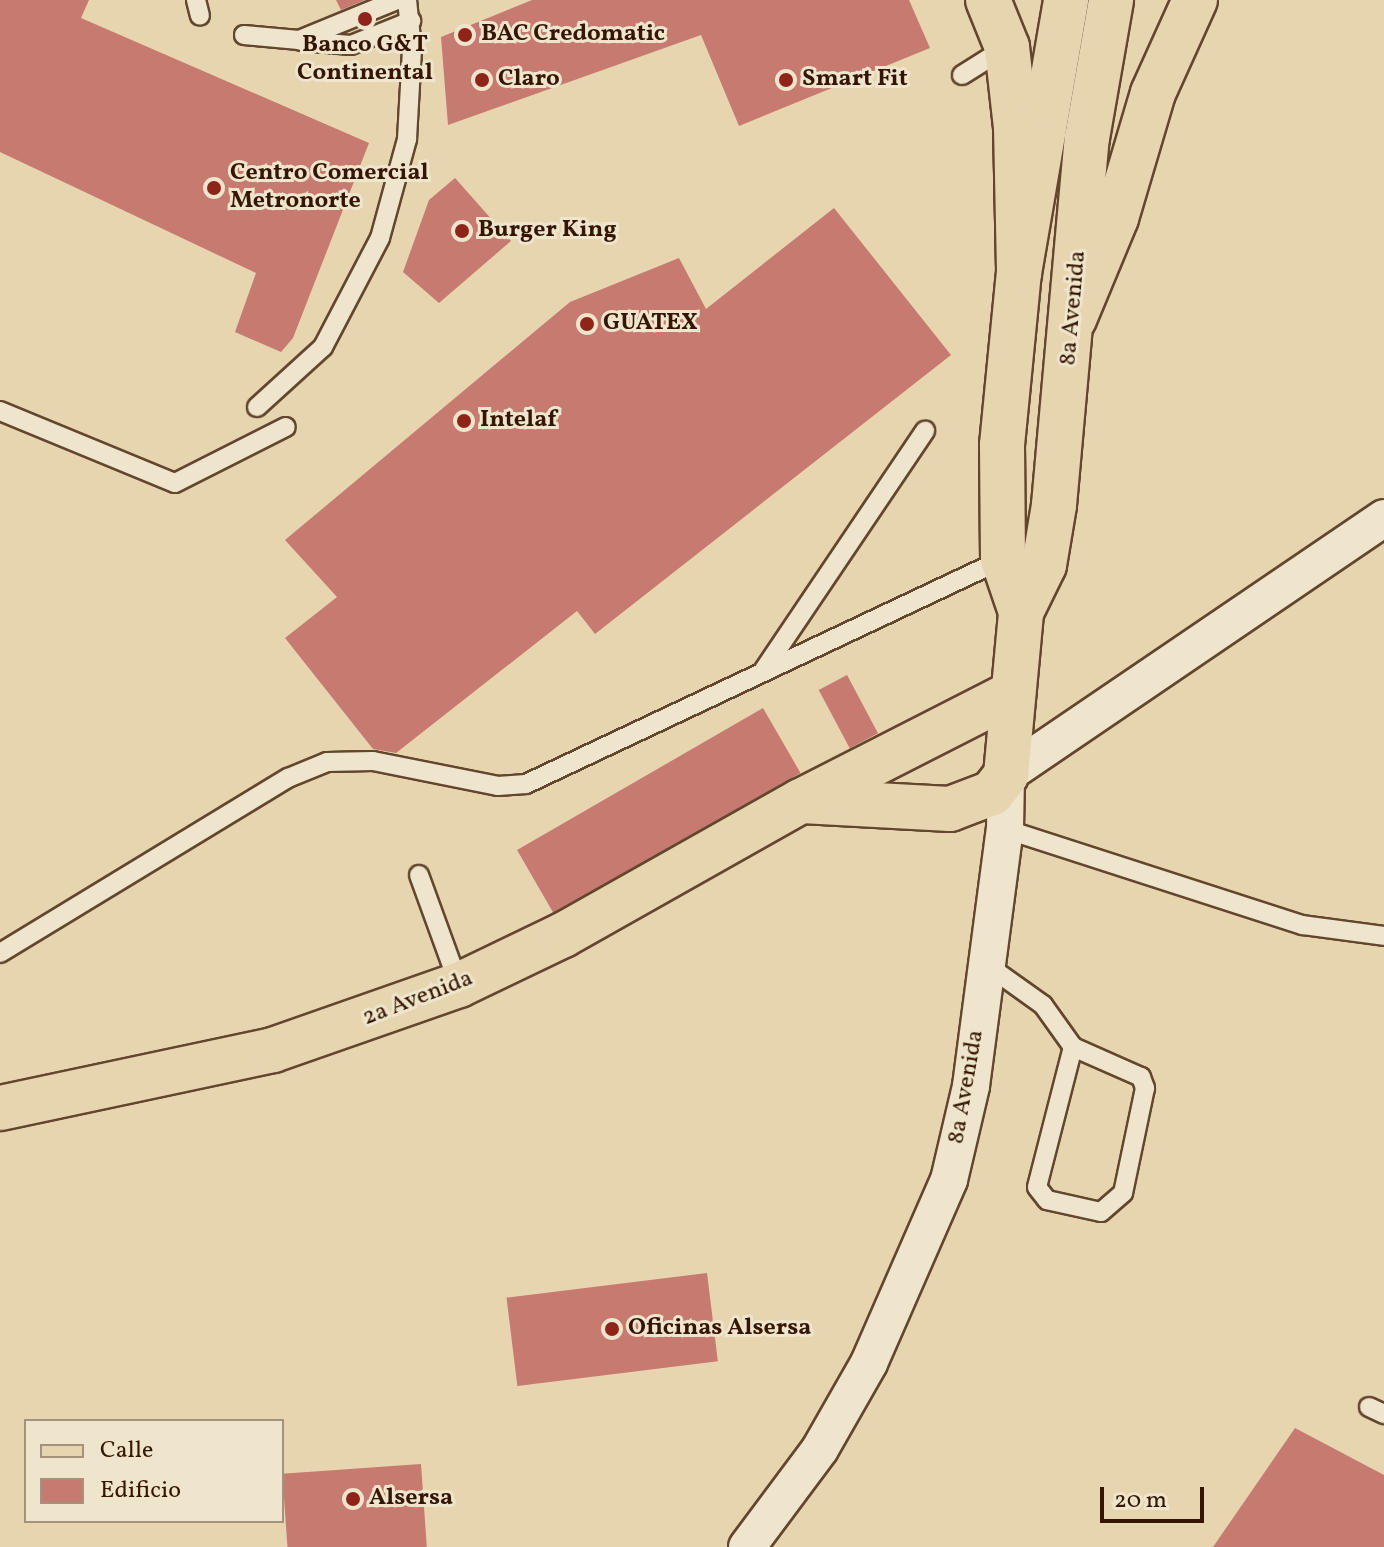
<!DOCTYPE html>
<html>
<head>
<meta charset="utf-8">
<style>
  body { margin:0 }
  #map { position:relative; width:1384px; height:1547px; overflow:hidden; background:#e7d5b0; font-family:Vollkorn,serif }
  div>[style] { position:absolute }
  .building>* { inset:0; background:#c77a6f; transform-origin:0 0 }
  .roads { filter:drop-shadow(2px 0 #62462d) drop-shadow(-2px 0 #62462d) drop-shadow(0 2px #62462d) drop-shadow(0 -2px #62462d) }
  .service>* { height:18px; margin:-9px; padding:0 9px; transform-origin:9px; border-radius:9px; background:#efe4cc }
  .minor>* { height:36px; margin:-18px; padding:0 18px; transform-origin:18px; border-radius:18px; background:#efe4cc }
  .primary>* { height:44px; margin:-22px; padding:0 22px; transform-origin:22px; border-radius:22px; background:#e7d5b0 }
  .trunk>* { height:44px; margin:-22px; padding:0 22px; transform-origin:22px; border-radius:22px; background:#e7d5b0 }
  .dots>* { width:22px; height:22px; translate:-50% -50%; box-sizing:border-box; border:4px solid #efe4cc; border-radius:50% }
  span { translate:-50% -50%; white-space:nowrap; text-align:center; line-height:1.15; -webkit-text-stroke:6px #efe4cc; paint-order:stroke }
  .poi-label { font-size:24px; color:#351601; font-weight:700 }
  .left { translate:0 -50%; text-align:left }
  .street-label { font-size:24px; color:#351601 }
  .legend { position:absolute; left:24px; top:1419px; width:260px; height:104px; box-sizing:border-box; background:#efe4cc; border:2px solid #a5927b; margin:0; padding:10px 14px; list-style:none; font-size:24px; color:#351601 }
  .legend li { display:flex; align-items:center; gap:16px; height:40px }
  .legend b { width:40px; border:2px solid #a5927b }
  .scale { position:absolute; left:1100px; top:1487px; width:104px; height:36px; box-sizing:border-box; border:4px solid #351601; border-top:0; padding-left:10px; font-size:24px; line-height:28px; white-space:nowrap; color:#351601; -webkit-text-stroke:6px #efe4cc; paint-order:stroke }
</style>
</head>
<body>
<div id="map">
  <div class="building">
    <div style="clip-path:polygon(0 0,89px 0,81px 18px,369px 143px,293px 338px,281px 352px,235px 332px,256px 273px,0 152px)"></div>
    <div style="clip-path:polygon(336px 0,365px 0,341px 10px)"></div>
    <div style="clip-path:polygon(532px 0,909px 0,930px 48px,739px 126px,701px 35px,448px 125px,441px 37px)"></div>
    <div style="clip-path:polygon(455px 178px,511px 241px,439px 303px,403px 272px,429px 200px)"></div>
    <div style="clip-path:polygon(834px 208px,951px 355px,595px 634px,577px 611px,396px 753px,373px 749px,285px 638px,337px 597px,285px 540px,570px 302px,679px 258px,706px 309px)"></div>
    <div style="left:847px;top:675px;width:66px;height:32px;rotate:62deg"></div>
    <div style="left:763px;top:708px;width:75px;height:284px;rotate:60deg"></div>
    <div style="left:707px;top:1273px;width:89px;height:202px;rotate:83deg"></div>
    <div style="clip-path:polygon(1295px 1428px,1384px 1475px,1384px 1547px,1213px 1547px)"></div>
    <div style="left:421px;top:1464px;width:83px;height:139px;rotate:86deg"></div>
  </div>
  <div class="roads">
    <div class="service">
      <div style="left:196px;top:0;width:16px;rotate:76deg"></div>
      <div style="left:244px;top:35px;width:55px;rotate:5.2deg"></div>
      <div style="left:299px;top:40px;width:106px;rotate:-22.2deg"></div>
      <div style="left:301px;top:41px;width:50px;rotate:4.6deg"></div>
      <div style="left:351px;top:45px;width:65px;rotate:-21.8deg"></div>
      <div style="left:962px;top:75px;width:51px;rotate:-32.1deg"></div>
      <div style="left:257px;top:407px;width:89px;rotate:-42.3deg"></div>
      <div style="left:323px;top:347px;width:123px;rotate:-62.4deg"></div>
      <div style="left:380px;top:238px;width:103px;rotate:-74.7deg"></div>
      <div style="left:407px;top:139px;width:90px;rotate:-86.8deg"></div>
      <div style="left:412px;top:49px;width:49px;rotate:-95.8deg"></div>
      <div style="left:0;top:411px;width:189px;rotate:22.4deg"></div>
      <div style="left:175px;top:483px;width:124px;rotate:-26.8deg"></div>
      <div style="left:763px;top:671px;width:290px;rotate:-56deg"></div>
      <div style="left:1005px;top:829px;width:313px;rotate:17.9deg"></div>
      <div style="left:1303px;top:925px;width:82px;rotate:7.7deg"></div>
      <div style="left:419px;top:875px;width:117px;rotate:70deg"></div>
      <div style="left:0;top:953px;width:337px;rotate:-31.3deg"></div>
      <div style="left:288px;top:778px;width:42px;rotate:-22.3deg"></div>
      <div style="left:327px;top:762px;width:46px;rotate:-1.2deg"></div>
      <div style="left:373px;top:761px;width:127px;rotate:11.3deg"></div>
      <div style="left:498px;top:786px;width:28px;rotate:-4deg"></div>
      <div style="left:526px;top:784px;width:527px;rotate:-25.25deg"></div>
      <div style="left:987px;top:965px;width:69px;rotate:35.5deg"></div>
      <div style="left:1043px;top:1005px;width:52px;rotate:54.5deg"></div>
      <div style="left:1073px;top:1047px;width:74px;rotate:23.8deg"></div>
      <div style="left:1141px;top:1077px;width:12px;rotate:70deg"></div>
      <div style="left:1145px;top:1088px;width:107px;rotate:101.8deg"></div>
      <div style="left:1123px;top:1193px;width:29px;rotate:139deg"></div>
      <div style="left:1101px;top:1212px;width:55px;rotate:-167.5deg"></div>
      <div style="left:1047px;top:1200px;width:16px;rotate:-128deg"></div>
      <div style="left:1037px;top:1187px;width:145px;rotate:-75.6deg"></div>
      <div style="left:1369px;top:1407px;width:17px;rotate:25deg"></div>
    </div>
    <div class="minor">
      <div style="left:747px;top:1547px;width:122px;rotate:-53.3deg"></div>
      <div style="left:820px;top:1449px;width:99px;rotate:-60.3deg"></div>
      <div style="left:869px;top:1363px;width:200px;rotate:-66.4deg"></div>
      <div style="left:949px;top:1180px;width:97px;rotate:-76.8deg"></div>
      <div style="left:971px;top:1086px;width:259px;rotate:-82.5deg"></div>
      <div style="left:1005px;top:829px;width:54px;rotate:-88.9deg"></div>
      <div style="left:1006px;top:775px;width:457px;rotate:-34.2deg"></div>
    </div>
    <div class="primary">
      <div style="left:1021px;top:612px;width:56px;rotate:-108.8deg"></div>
      <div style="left:1003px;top:559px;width:114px;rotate:-90.5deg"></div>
      <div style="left:1002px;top:445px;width:173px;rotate:-84.4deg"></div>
      <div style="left:1019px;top:273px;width:277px;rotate:-80.2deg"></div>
      <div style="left:802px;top:801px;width:148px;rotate:3.1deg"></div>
      <div style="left:950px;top:809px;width:45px;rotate:-20.9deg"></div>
      <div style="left:992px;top:793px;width:23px;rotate:-52deg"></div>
      <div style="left:1006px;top:775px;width:164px;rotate:-84.7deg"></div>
      <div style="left:1021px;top:612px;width:52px;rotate:-63.9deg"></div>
      <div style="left:1044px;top:565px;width:61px;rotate:-80.5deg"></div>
      <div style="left:1054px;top:505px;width:368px;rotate:-84.9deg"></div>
      <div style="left:1087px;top:138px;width:140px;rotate:-80.1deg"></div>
      <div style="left:0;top:1108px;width:279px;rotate:-12deg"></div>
      <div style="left:273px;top:1050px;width:197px;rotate:-19.3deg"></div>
      <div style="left:459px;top:985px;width:115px;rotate:-25.7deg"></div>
      <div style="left:563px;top:935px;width:273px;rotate:-29.4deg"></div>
      <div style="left:801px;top:801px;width:238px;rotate:-27deg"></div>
    </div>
    <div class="trunk">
      <div style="left:988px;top:0;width:51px;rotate:68deg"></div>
      <div style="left:1007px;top:47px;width:81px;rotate:83.6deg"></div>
      <div style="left:1016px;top:127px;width:146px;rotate:88.8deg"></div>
      <div style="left:1074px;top:319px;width:109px;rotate:-67.4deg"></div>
      <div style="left:1116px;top:218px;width:130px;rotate:-73.5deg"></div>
      <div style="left:1153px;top:93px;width:102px;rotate:-65.7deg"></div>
    </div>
  </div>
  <div class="dots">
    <div style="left:365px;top:19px;background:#8f2418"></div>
    <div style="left:465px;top:35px;background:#8f2418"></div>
    <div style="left:482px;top:80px;background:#8f2418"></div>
    <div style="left:786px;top:80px;background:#8f2418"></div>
    <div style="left:214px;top:188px;background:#8f2418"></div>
    <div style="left:462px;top:231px;background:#8f2418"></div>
    <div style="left:587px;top:324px;background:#8f2418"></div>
    <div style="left:464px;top:421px;background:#8f2418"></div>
    <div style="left:612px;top:1329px;background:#8f2418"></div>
    <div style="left:353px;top:1499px;background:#8f2418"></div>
  </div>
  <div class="poi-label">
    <span class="left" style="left:481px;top:35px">BAC Credomatic</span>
    <span style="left:365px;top:60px">Banco G&amp;T<br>Continental</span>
    <span class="left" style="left:498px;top:80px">Claro</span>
    <span class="left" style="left:802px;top:80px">Smart Fit</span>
    <span class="left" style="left:230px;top:188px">Centro Comercial<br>Metronorte</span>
    <span class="left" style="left:478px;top:231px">Burger King</span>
    <span class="left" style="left:603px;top:324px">GUATEX</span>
    <span class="left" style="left:480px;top:421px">Intelaf</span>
    <span class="left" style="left:628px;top:1329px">Oficinas Alsersa</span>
    <span class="left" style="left:369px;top:1499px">Alsersa</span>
  </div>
  <div class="street-label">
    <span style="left:1074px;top:308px;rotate:-85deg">8a Avenida</span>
    <span style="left:418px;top:999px;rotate:-21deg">2a Avenida</span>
    <span style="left:967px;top:1087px;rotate:-80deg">8a Avenida</span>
  </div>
  <ul class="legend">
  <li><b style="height:10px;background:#e7d5b0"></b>Calle</li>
  <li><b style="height:22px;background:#c77a6f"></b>Edificio</li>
  </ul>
  <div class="scale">20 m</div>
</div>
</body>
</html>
